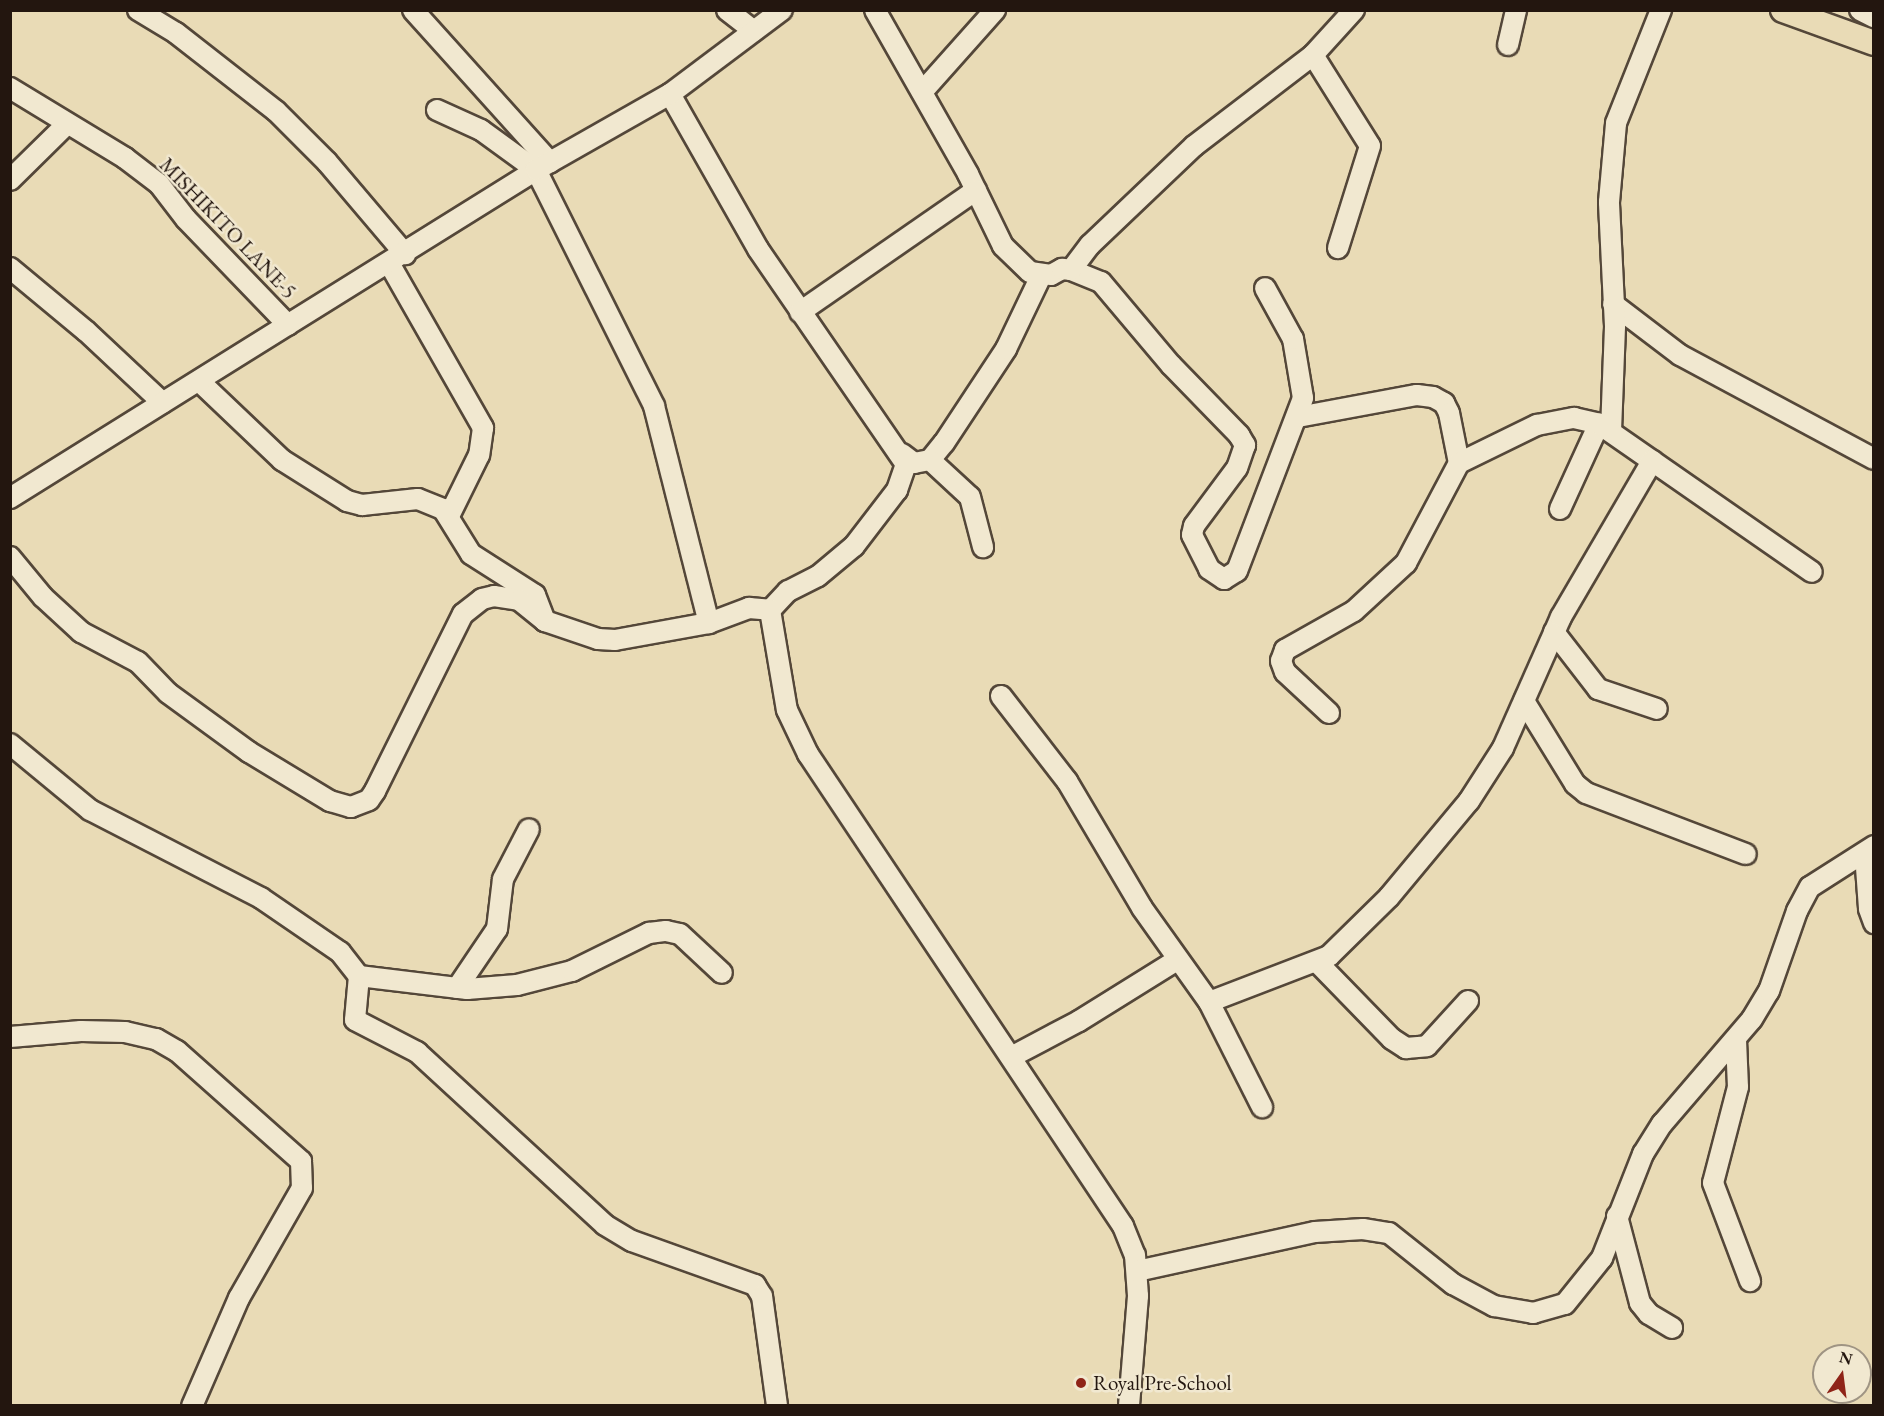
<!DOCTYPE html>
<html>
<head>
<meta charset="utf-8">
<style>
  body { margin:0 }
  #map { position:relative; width:1884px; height:1416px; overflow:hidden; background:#e9dbb6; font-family:"EB Garamond",serif }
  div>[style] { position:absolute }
  .roads { filter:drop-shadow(2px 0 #544739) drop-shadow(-2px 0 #544739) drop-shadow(0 2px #544739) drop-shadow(0 -2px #544739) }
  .minor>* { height:20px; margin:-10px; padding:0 10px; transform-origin:10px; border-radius:10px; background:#f1e8d0 }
  .major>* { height:24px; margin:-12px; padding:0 12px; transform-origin:12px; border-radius:12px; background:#e9dbb6 }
  .dots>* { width:16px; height:16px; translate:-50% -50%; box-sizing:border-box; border:3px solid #f1e8d0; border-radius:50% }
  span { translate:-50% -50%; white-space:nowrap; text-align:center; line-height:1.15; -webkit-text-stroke:5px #f1e8d0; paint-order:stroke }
  .street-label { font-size:21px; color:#23160f }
  .poi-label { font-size:21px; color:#23160f }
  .left { translate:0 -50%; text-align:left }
  .frame { position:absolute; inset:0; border:12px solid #23160f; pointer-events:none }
  .north { position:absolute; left:1812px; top:1344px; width:60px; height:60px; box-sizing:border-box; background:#f1e8d0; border:2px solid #9f9483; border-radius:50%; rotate:14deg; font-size:16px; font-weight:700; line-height:24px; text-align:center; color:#23160f }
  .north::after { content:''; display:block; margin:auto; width:21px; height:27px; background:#8f2418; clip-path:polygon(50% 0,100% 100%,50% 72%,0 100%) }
</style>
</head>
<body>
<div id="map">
  <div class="roads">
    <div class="minor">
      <div style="left:138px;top:10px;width:44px;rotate:31.2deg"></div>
      <div style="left:176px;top:33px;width:127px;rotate:38deg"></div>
      <div style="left:276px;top:111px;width:72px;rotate:45deg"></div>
      <div style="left:327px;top:162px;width:121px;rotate:49.7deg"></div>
      <div style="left:413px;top:10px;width:205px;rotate:48deg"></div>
      <div style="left:727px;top:10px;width:34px;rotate:38deg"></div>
      <div style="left:875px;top:10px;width:189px;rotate:60.4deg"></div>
      <div style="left:968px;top:174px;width:80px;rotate:64.1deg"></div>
      <div style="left:1003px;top:246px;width:37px;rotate:44deg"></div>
      <div style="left:1030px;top:272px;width:21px;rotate:8deg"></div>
      <div style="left:1051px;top:275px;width:13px;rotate:-29deg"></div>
      <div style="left:1062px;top:269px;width:9px;rotate:6deg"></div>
      <div style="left:1071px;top:270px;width:32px;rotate:22deg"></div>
      <div style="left:1101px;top:282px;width:109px;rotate:49.9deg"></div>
      <div style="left:1171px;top:365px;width:98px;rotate:45.8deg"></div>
      <div style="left:1239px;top:435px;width:12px;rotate:59deg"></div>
      <div style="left:1245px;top:445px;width:24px;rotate:109deg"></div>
      <div style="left:1237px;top:468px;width:72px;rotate:126.6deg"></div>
      <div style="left:1194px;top:526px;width:9px;rotate:103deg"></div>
      <div style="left:1192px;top:535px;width:38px;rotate:63deg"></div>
      <div style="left:1209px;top:569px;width:18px;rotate:34deg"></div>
      <div style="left:1224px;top:579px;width:15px;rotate:-32deg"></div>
      <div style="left:1237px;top:571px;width:185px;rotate:-69.1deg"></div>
      <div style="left:1303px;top:398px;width:60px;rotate:-99.6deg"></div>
      <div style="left:1293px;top:339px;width:58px;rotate:-118.8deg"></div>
      <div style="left:1860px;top:10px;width:16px;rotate:27deg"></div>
      <div style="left:1508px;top:45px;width:36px;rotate:-77deg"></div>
      <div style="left:1313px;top:55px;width:107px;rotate:57.9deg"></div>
      <div style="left:1370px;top:146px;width:107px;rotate:107.4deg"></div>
      <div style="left:10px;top:88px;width:135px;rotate:31.3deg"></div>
      <div style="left:125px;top:158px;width:43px;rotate:37.4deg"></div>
      <div style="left:159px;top:184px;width:44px;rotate:52.4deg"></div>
      <div style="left:186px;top:219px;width:147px;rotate:46.1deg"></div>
      <div style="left:922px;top:92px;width:110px;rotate:-48.3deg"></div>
      <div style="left:670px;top:94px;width:178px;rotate:60.4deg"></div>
      <div style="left:758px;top:249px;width:261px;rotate:55.5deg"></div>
      <div style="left:906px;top:464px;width:28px;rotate:109deg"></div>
      <div style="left:897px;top:490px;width:71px;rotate:127.5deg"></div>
      <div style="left:854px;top:546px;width:47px;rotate:140.2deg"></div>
      <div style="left:818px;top:576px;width:34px;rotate:153deg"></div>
      <div style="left:788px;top:591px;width:26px;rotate:133deg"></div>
      <div style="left:437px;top:110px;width:48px;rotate:24.4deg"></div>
      <div style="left:481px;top:130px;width:68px;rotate:36deg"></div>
      <div style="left:536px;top:170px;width:264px;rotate:63.4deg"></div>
      <div style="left:654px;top:406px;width:224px;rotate:75.8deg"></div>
      <div style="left:10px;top:180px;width:80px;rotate:-44.5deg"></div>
      <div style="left:389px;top:263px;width:190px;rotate:60.3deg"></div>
      <div style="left:483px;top:428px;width:27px;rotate:98deg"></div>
      <div style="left:479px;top:455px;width:68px;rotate:116.2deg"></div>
      <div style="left:10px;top:268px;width:99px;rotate:39.7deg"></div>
      <div style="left:86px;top:331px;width:105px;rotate:43.1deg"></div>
      <div style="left:1071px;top:270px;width:31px;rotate:-53deg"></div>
      <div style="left:1090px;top:245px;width:144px;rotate:-43.6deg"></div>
      <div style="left:1194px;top:146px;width:150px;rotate:-37.4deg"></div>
      <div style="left:1313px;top:55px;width:61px;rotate:-47.7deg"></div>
      <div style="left:1613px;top:304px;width:84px;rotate:37.3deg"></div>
      <div style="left:1680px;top:355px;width:220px;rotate:28.2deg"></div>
      <div style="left:800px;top:312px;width:214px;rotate:-34.7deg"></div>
      <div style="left:199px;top:381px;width:115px;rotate:43.6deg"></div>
      <div style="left:282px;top:460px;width:77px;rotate:32.2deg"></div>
      <div style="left:347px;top:501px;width:16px;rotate:15deg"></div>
      <div style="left:362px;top:505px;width:56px;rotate:-6.1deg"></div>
      <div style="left:418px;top:499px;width:27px;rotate:22deg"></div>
      <div style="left:443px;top:509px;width:53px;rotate:58.1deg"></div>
      <div style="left:471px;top:554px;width:76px;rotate:32.6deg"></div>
      <div style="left:535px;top:595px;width:28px;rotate:69deg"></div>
      <div style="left:1298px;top:417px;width:121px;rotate:-10.5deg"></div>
      <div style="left:1417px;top:395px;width:16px;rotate:7deg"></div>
      <div style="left:1433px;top:397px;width:13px;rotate:29deg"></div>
      <div style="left:1444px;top:403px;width:11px;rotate:63deg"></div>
      <div style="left:1449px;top:413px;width:51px;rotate:78.7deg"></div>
      <div style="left:1611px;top:431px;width:105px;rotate:-87.8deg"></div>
      <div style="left:1615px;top:326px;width:124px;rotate:-92.8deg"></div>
      <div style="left:1609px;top:202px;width:79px;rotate:-84.9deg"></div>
      <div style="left:1616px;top:123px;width:122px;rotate:-68.3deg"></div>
      <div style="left:902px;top:454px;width:15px;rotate:37deg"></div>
      <div style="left:914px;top:463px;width:16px;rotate:-11deg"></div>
      <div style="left:930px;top:460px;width:22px;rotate:-51deg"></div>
      <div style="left:944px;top:443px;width:113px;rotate:-56.6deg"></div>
      <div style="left:1006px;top:349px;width:83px;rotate:-64.4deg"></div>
      <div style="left:930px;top:460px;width:54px;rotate:42.8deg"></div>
      <div style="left:970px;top:497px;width:52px;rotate:75.4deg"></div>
      <div style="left:10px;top:498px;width:620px;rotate:-31.95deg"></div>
      <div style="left:536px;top:170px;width:154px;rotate:-29.6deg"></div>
      <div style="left:670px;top:94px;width:140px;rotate:-36.9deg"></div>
      <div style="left:1560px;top:509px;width:94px;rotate:-65.4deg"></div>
      <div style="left:10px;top:557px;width:52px;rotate:50.5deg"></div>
      <div style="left:43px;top:597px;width:52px;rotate:42.6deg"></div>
      <div style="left:81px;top:632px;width:64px;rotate:27.8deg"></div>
      <div style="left:138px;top:662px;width:43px;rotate:45.9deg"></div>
      <div style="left:168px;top:693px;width:100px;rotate:36.1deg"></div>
      <div style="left:249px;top:752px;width:95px;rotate:31.2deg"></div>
      <div style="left:330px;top:801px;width:22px;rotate:16deg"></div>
      <div style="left:351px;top:807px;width:19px;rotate:-21deg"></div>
      <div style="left:369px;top:800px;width:11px;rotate:-56deg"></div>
      <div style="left:375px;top:791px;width:198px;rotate:-63.6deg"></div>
      <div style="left:463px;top:614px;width:24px;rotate:-38deg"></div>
      <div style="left:482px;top:599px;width:12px;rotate:-14deg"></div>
      <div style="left:494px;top:596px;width:25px;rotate:9deg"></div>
      <div style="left:519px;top:600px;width:33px;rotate:39deg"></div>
      <div style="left:545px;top:621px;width:56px;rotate:18.8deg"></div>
      <div style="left:598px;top:639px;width:17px;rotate:3deg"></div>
      <div style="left:615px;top:640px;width:96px;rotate:-10.3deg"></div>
      <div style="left:709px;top:623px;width:43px;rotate:-20.6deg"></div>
      <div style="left:749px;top:608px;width:21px;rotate:5deg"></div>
      <div style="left:770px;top:610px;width:101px;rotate:80.4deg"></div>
      <div style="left:787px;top:710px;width:49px;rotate:64.5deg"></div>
      <div style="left:808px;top:754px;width:567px;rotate:56.28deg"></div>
      <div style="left:1123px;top:1226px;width:31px;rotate:68deg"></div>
      <div style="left:1135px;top:1255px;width:41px;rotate:85.8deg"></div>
      <div style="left:1138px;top:1296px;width:110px;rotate:94.7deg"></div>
      <div style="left:1554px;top:632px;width:72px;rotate:52.3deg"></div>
      <div style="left:1598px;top:689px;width:62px;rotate:18.7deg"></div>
      <div style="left:1001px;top:696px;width:108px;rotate:52.2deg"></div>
      <div style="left:1067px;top:781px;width:147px;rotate:59.4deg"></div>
      <div style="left:1142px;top:908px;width:115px;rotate:54.5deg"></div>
      <div style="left:1209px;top:1002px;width:118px;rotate:63.2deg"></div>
      <div style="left:1524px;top:701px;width:97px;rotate:58.4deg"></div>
      <div style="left:1575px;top:784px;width:14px;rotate:39deg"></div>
      <div style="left:1586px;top:793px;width:171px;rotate:20.9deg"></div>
      <div style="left:1329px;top:713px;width:60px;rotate:-137deg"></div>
      <div style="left:1285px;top:672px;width:12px;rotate:-110deg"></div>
      <div style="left:1281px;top:661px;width:12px;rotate:-70deg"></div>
      <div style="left:1285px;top:650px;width:79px;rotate:-29.5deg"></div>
      <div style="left:1354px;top:611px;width:71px;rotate:-42.7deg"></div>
      <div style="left:1406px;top:563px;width:113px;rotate:-62.1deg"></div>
      <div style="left:1459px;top:463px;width:87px;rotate:-26deg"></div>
      <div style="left:1537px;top:425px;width:38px;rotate:-11deg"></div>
      <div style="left:1574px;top:418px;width:26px;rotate:13deg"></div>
      <div style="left:1599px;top:424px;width:259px;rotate:34.8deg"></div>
      <div style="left:10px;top:744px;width:104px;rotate:39.5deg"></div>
      <div style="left:90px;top:810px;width:192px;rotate:27.2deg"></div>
      <div style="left:261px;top:898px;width:96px;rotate:34.4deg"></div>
      <div style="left:340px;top:952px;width:31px;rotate:52deg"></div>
      <div style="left:359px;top:976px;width:44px;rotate:95.2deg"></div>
      <div style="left:355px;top:1020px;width:70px;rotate:27.3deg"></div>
      <div style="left:417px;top:1052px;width:255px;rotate:42.6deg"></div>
      <div style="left:605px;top:1225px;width:31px;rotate:31deg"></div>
      <div style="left:632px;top:1241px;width:131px;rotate:19.7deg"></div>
      <div style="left:755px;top:1285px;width:13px;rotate:58deg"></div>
      <div style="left:762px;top:1296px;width:111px;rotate:82.2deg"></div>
      <div style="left:1865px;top:854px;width:55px;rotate:85.8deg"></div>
      <div style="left:1869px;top:909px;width:15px;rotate:70deg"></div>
      <div style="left:1318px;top:963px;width:106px;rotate:45.8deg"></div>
      <div style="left:1392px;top:1039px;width:17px;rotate:33deg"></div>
      <div style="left:1406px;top:1048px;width:21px;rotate:-5deg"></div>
      <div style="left:1427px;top:1046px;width:61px;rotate:-47.7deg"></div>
      <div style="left:359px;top:976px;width:109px;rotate:6.9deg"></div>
      <div style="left:467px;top:989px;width:50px;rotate:-4.6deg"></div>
      <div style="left:517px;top:985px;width:57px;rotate:-14.3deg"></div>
      <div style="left:572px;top:971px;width:86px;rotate:-26.3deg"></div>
      <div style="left:649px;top:933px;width:17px;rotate:-7deg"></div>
      <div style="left:666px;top:931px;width:14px;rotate:12deg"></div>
      <div style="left:680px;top:934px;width:57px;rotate:42.9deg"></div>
      <div style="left:457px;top:988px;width:71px;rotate:-55.9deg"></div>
      <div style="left:497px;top:929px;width:50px;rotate:-83.2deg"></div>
      <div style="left:503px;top:879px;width:56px;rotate:-62.5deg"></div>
      <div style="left:1209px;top:1002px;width:129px;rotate:-21deg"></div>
      <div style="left:1329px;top:956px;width:84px;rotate:-44.5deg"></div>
      <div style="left:1389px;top:897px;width:125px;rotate:-50.2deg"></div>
      <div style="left:1469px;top:801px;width:63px;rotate:-57.3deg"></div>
      <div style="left:1503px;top:748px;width:143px;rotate:-66.1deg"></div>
      <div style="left:1561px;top:617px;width:181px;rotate:-59.7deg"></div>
      <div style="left:10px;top:1037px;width:71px;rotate:-4.8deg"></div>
      <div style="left:81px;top:1031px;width:44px;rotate:1.3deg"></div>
      <div style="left:125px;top:1032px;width:32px;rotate:13deg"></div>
      <div style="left:156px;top:1039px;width:24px;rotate:30deg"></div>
      <div style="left:177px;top:1051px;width:166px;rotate:41.6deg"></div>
      <div style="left:301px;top:1161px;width:27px;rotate:88deg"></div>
      <div style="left:302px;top:1188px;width:127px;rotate:119.8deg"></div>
      <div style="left:239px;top:1298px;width:118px;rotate:113.5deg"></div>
      <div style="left:1736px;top:1040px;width:47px;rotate:87.6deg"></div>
      <div style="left:1738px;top:1087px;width:99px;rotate:104.6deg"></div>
      <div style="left:1713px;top:1183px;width:105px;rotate:69.3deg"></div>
      <div style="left:1011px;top:1057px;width:77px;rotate:-27.9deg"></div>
      <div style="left:1079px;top:1021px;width:115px;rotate:-31.9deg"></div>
      <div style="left:1617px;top:1216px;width:90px;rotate:75.2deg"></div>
      <div style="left:1640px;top:1303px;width:14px;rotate:51deg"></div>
      <div style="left:1649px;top:1314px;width:27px;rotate:31deg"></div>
      <div style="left:1137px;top:1271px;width:182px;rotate:-12.4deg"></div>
      <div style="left:1315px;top:1232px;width:48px;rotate:-3.6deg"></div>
      <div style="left:1363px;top:1229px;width:26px;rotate:9deg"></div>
      <div style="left:1389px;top:1233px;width:82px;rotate:38.6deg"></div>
      <div style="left:1453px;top:1284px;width:47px;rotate:28.2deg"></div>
      <div style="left:1494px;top:1306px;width:40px;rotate:10deg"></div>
      <div style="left:1533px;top:1313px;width:33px;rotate:-16deg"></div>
      <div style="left:1565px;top:1304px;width:59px;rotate:-51.2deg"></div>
      <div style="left:1602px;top:1258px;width:112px;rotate:-68.5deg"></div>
      <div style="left:1643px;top:1154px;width:36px;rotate:-58deg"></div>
      <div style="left:1662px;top:1124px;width:138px;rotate:-49.4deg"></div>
      <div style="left:1752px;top:1019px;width:33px;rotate:-59deg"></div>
      <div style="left:1769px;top:991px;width:85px;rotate:-70.7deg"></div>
      <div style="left:1797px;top:911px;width:27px;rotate:-62deg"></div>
      <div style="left:1810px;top:887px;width:76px;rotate:-32.6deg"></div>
    </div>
    <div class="major">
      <div style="left:1783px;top:10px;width:97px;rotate:19.9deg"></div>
    </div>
  </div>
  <div class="dots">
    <div style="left:1081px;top:1383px;background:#8f2418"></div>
  </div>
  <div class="street-label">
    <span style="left:228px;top:228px;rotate:46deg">MISHIKITO LANE-5</span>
  </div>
  <div class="poi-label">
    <span class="left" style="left:1093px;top:1383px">Royal Pre-School</span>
  </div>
  <div class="frame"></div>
  <div class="north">N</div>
</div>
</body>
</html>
